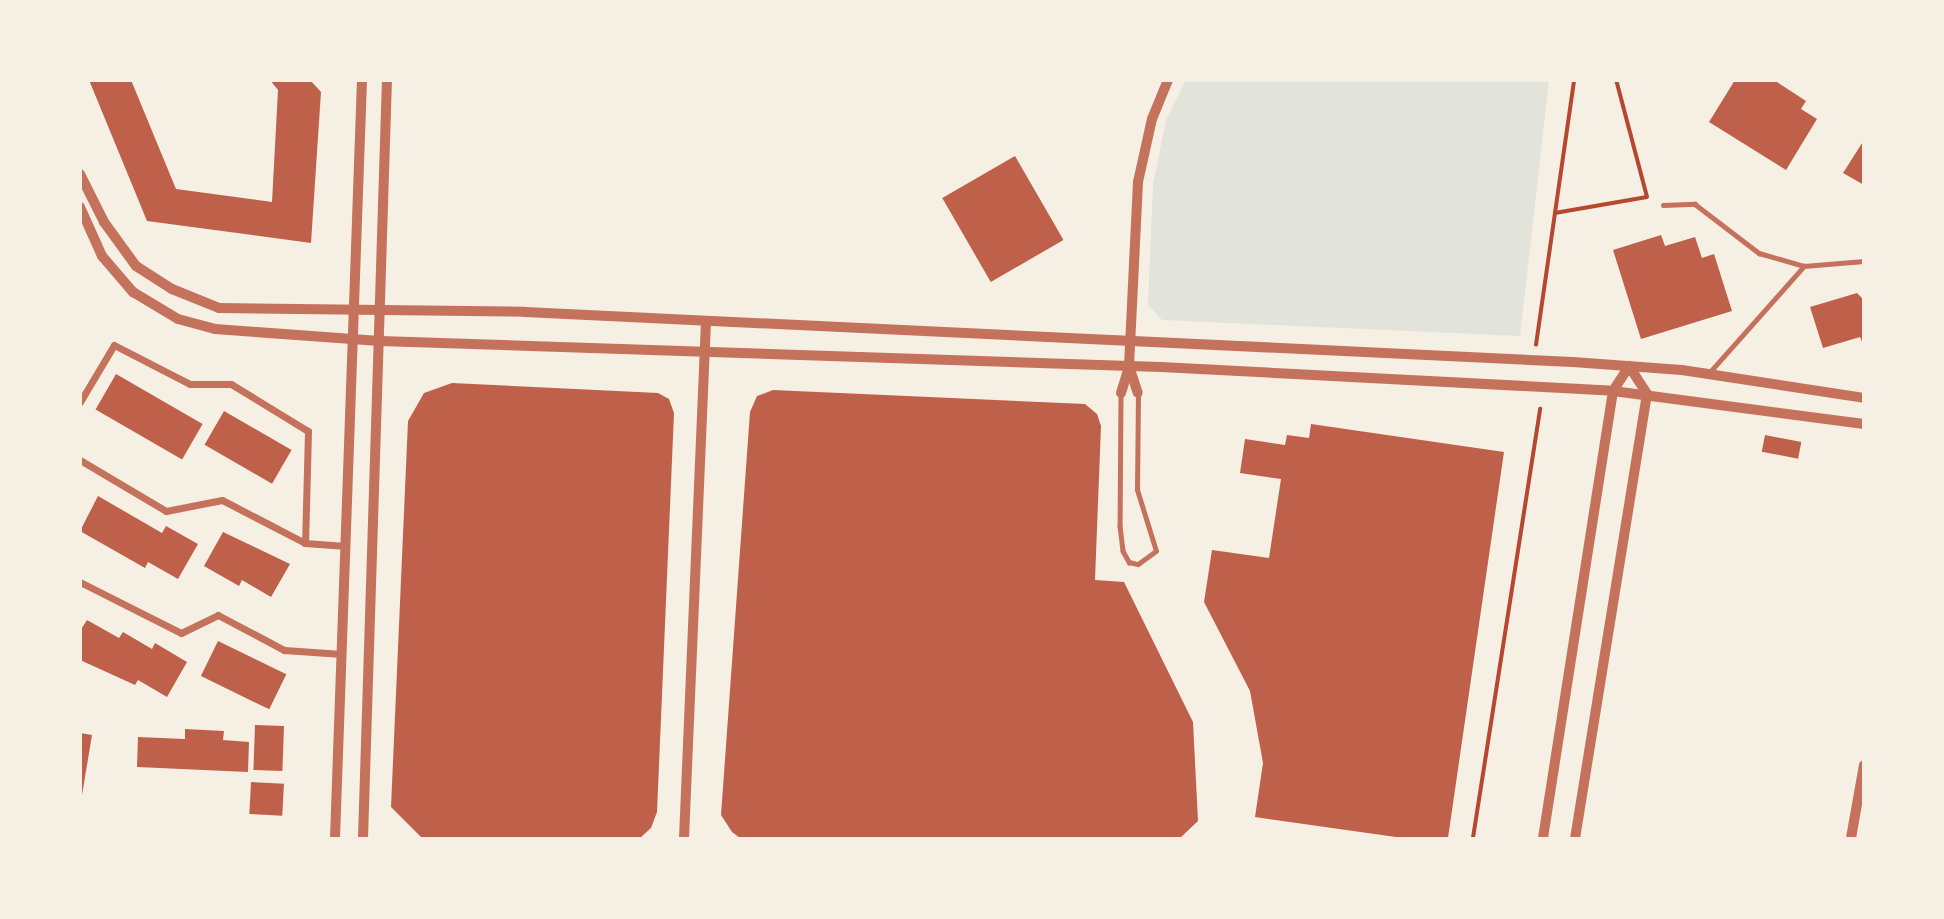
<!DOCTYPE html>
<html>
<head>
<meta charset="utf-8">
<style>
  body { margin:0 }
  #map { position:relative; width:1944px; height:919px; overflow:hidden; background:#f6efe4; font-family:"Alegreya Sans",sans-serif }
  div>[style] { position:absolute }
  .green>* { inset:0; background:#e2e4dc }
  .building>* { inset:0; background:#bf614a; transform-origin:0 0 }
  .path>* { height:3.5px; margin:-1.75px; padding:0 1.75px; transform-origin:1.75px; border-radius:1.75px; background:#b5482f }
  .service>* { height:4.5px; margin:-2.25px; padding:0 2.25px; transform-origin:2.25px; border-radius:2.25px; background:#c5725c }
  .minor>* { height:7px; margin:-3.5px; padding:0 3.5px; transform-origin:3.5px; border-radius:3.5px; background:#c5725c }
  .tertiary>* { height:10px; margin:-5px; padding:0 5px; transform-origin:5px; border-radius:5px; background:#c5725c }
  span { translate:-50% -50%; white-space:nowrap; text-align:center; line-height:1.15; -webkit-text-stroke:5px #f6efe4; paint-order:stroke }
  .frame { position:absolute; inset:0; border:82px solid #f6efe4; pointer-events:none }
</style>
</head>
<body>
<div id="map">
  <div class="green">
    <div style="clip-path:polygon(1186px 80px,1549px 81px,1520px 336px,1162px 320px,1148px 305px,1153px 184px,1166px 120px)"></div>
  </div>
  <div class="building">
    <div style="clip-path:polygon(89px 80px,131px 80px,176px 189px,272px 202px,278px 90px,270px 80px,310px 80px,321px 92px,311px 243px,147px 221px)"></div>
    <div style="clip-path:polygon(1735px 80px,1774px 80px,1806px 101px,1801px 109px,1817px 119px,1786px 170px,1709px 122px)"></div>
    <div style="clip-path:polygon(1864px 140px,1864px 185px,1843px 173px)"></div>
    <div style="left:1015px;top:156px;width:97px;height:84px;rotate:60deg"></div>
    <div style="clip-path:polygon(1661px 235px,1665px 246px,1695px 237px,1702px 258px,1714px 254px,1732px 311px,1641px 339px,1613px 250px)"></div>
    <div style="clip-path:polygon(1857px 293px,1864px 300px,1864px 346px,1860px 337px,1823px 348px,1810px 307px)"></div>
    <div style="left:116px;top:374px;width:100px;height:41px;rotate:30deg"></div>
    <div style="clip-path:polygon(452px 383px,658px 393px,669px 399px,674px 413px,657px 812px,651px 828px,640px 838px,422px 838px,391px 807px,408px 421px,424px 393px)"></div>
    <div style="clip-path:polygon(773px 390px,1085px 404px,1097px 414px,1101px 426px,1095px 580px,1124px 582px,1193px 722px,1198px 821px,1180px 838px,740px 838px,732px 832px,721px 815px,750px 412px,757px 396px)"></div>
    <div style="left:224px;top:411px;width:78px;height:39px;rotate:30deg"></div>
    <div style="clip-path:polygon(1311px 424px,1504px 452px,1448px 838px,1403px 838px,1255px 817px,1263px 763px,1250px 691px,1204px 602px,1212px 550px,1269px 558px,1281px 479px,1240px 473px,1245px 439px,1285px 445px,1287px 435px,1309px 438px)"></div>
    <div style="left:1765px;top:435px;width:37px;height:17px;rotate:11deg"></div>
    <div style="clip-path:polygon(98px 496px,162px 533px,166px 526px,198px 544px,178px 579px,148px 562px,145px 568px,80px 531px)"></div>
    <div style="clip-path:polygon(223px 532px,290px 564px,271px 597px,242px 580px,239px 586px,204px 566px)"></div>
    <div style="clip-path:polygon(87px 620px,119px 638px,123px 632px,152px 649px,155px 643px,187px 662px,167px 697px,138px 680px,135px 685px,80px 660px,80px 631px)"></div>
    <div style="left:218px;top:641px;width:76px;height:39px;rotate:26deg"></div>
    <div style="left:255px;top:725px;width:29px;height:45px;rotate:2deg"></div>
    <div style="clip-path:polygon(185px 729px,224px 731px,223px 740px,249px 742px,248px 772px,137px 767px,138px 737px,185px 739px)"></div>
    <div style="clip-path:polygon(80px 733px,92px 735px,82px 795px,80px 795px)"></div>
    <div style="left:251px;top:782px;width:33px;height:32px;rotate:3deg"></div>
  </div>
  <div class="path">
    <div style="left:1555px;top:213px;width:93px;rotate:-9.9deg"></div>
    <div style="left:1647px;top:197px;width:121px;rotate:-104.8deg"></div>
    <div style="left:1536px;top:345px;width:268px;rotate:-81.8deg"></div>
    <div style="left:1473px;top:838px;width:434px;rotate:-81.1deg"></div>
  </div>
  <div class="service">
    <div style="left:1663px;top:205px;width:32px;rotate:-2deg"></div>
    <div style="left:1695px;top:204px;width:81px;rotate:37.4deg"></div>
    <div style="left:1759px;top:253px;width:47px;rotate:16.1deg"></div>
    <div style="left:1709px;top:373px;width:143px;rotate:-48.4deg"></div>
    <div style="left:1804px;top:266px;width:60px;rotate:-4.8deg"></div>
    <div style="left:1121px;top:394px;width:132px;rotate:90.4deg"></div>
    <div style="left:1120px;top:526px;width:25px;rotate:83deg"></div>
    <div style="left:1123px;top:551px;width:13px;rotate:61deg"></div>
    <div style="left:1129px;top:562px;width:9px;rotate:13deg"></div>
    <div style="left:1138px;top:564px;width:22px;rotate:-36deg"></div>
    <div style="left:1156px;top:551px;width:64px;rotate:-107.3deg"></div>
    <div style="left:1137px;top:490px;width:96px;rotate:-89.4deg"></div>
  </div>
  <div class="minor">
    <div style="left:80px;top:402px;width:66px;rotate:-59.2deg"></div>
    <div style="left:114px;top:345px;width:85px;rotate:27.2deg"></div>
    <div style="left:190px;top:384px;width:41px"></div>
    <div style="left:231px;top:384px;width:90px;rotate:31.4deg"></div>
    <div style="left:308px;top:431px;width:112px;rotate:91.5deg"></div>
    <div style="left:305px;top:543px;width:93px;rotate:-152.6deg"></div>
    <div style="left:222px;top:500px;width:57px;rotate:168.9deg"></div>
    <div style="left:166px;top:511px;width:100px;rotate:-149.3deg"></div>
    <div style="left:305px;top:543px;width:41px;rotate:4.2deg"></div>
    <div style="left:80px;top:582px;width:113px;rotate:26.8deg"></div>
    <div style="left:181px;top:633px;width:41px;rotate:-25.9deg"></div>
    <div style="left:218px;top:615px;width:75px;rotate:27.9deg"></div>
    <div style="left:284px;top:650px;width:58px;rotate:3.9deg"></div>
  </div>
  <div class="tertiary">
    <div style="left:80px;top:174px;width:54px;rotate:63.4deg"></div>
    <div style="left:104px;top:222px;width:54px;rotate:54deg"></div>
    <div style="left:136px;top:266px;width:43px;rotate:32.6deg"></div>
    <div style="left:172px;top:289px;width:51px;rotate:22deg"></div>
    <div style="left:219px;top:308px;width:306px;rotate:0.7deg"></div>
    <div style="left:525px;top:312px;width:1049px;rotate:2.73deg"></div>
    <div style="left:1573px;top:362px;width:109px;rotate:4.2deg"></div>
    <div style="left:1682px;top:370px;width:184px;rotate:8.7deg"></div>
    <div style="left:80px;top:207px;width:54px;rotate:65.8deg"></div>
    <div style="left:102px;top:256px;width:48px;rotate:49.3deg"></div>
    <div style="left:133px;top:292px;width:52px;rotate:31deg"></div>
    <div style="left:178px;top:319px;width:38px;rotate:15deg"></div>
    <div style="left:215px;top:329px;width:165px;rotate:4.2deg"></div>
    <div style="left:380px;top:341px;width:781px;rotate:1.91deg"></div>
    <div style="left:1161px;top:367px;width:453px;rotate:3deg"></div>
    <div style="left:1613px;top:391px;width:253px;rotate:7.5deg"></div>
    <div style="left:1129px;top:366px;width:28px;rotate:72deg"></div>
    <div style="left:1121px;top:393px;width:28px;rotate:-73deg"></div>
    <div style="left:1129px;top:366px;width:184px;rotate:-87.2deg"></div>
    <div style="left:1138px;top:182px;width:65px;rotate:-77.5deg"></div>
    <div style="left:1152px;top:119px;width:42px;rotate:-67.7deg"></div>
    <div style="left:335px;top:838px;width:758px;rotate:-87.96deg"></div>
    <div style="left:363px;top:838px;width:758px;rotate:-88.19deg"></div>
    <div style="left:684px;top:838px;width:517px;rotate:-87.56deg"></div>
    <div style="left:1543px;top:838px;width:452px;rotate:-81.1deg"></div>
    <div style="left:1613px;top:391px;width:30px;rotate:-57deg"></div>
    <div style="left:1629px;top:366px;width:33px;rotate:57deg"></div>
    <div style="left:1647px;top:394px;width:450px;rotate:99.2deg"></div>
    <div style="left:1851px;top:838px;width:74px;rotate:-79.9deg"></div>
  </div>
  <div class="frame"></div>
</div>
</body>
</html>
